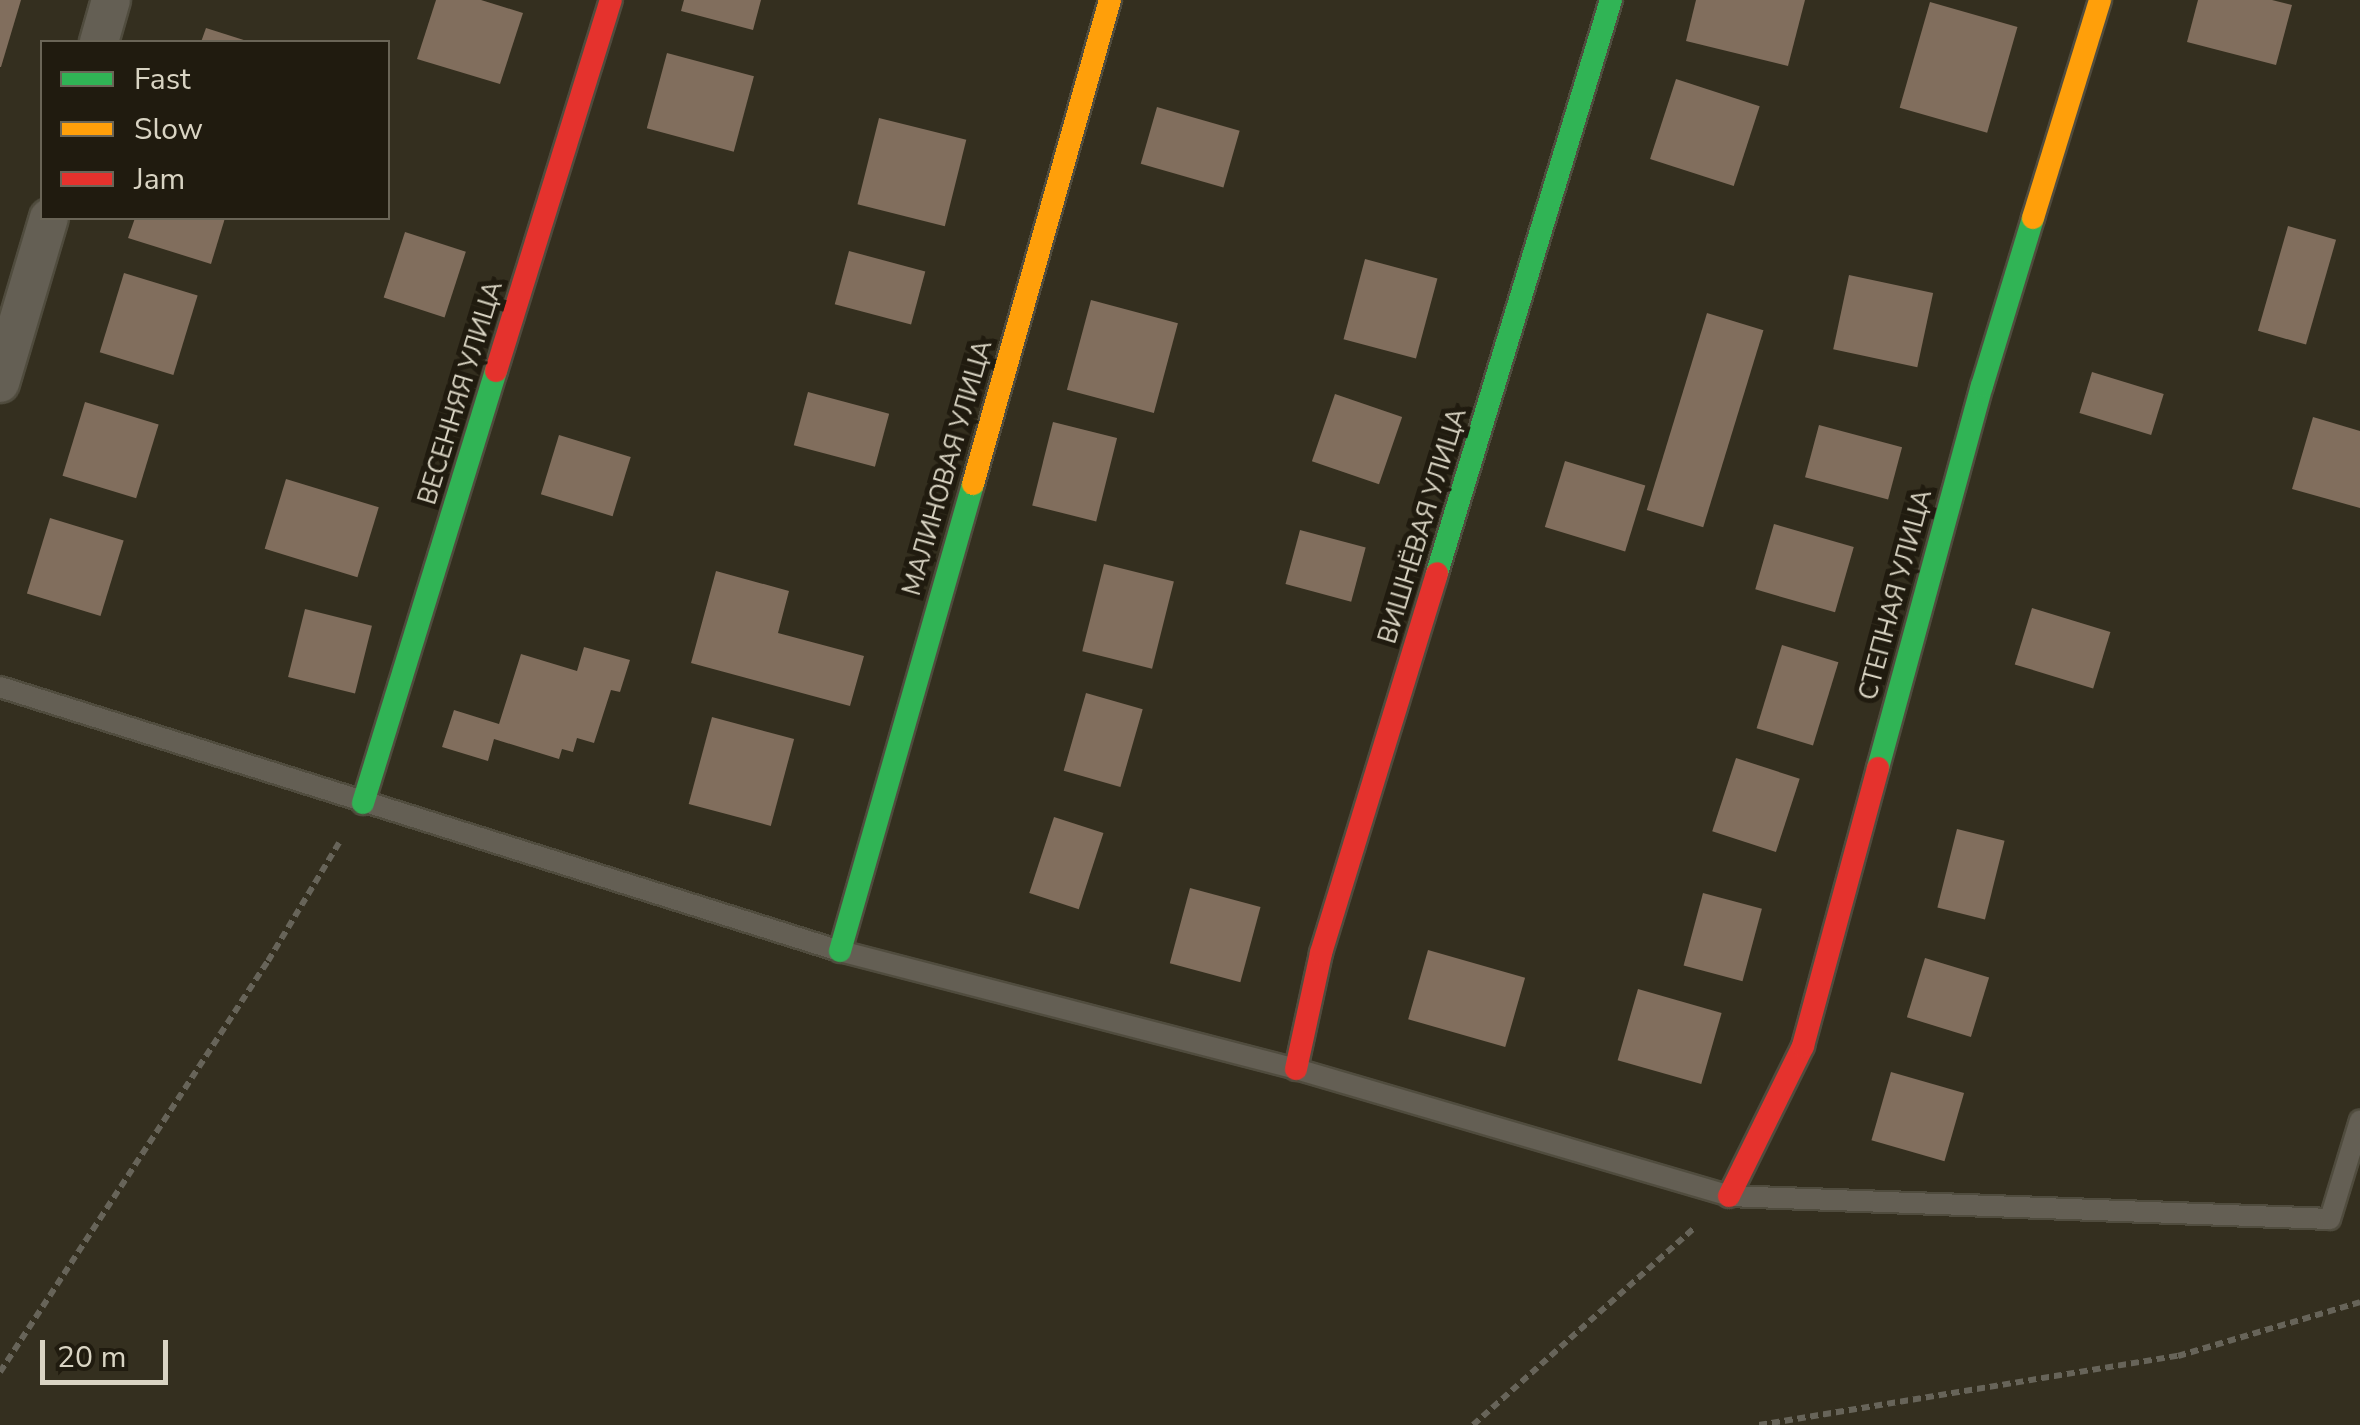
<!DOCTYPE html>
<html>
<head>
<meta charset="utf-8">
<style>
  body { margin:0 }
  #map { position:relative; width:2360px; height:1425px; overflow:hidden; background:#342f1f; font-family:"Nunito Sans",sans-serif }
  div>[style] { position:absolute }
  .building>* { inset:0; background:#816e5d; transform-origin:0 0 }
  .path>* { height:6px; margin-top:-3px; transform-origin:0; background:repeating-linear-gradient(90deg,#676459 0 8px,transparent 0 13px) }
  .roads { filter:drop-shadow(2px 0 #504c3e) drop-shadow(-2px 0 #504c3e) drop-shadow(0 2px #504c3e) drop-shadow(0 -2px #504c3e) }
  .lane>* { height:20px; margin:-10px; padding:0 10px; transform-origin:10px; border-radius:10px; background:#645f54 }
  .street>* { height:38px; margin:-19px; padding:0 19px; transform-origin:19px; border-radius:19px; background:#645f54 }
  .fast>* { height:22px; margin:-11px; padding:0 11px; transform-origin:11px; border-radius:11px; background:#30b455 }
  .slow>* { height:22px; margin:-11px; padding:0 11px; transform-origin:11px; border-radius:11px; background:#ff9f0a }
  .jam>* { height:22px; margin:-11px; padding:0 11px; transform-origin:11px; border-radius:11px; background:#e5322d }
  span { translate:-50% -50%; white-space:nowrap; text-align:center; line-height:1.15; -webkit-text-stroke:10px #201b0f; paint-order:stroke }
  .street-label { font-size:25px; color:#d9d4c3 }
  .legend { position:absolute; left:40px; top:40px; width:350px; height:180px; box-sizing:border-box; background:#201b0f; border:2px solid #6a6557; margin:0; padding:12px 18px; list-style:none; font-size:30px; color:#d9d4c3 }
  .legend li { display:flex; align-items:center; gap:20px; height:50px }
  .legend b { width:50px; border:2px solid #6a6557 }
  .scale { position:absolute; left:40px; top:1340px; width:128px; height:45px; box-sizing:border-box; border:5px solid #d9d4c3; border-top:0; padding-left:12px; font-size:30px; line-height:35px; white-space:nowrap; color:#d9d4c3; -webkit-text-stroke:8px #201b0f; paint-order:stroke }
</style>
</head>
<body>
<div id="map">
  <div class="building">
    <div style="clip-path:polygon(0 0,21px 0,1px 67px,0 67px)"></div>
    <div style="clip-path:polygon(436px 0,481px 0,523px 13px,500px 84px,417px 59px)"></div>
    <div style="clip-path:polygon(684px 0,761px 0,753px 30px,681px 11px)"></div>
    <div style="clip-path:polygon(1696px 0,1805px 0,1788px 66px,1686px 41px)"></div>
    <div style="clip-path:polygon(2198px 0,2272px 0,2292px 5px,2276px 65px,2187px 42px)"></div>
    <div style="left:1930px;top:2px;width:91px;height:110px;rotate:16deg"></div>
    <div style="clip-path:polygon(206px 28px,250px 42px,201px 42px)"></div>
    <div style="left:667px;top:53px;width:90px;height:78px;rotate:15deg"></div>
    <div style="left:1676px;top:79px;width:88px;height:84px;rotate:18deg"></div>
    <div style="left:1157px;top:107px;width:86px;height:59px;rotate:16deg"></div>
    <div style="left:879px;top:118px;width:90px;height:89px;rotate:14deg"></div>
    <div style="clip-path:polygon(135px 218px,225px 218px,211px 264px,128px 238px)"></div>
    <div style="left:2288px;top:226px;width:50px;height:109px;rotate:16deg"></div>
    <div style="left:405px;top:232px;width:64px;height:69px;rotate:18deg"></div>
    <div style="left:849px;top:251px;width:79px;height:55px;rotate:15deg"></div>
    <div style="left:1365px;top:259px;width:75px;height:83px;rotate:15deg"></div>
    <div style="left:124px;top:273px;width:77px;height:83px;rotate:17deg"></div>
    <div style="left:1849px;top:275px;width:86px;height:76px;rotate:12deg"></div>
    <div style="left:1091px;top:300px;width:90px;height:93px;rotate:15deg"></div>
    <div style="left:1707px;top:313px;width:59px;height:206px;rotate:17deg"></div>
    <div style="left:2092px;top:372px;width:75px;height:43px;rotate:17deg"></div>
    <div style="left:808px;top:392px;width:84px;height:55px;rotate:15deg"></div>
    <div style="left:1335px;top:394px;width:71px;height:71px;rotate:19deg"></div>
    <div style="left:85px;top:402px;width:77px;height:77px;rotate:17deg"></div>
    <div style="clip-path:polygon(2313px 417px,2360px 431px,2360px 508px,2292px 489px)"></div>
    <div style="left:1053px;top:422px;width:66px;height:86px;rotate:14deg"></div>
    <div style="left:1819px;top:425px;width:86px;height:54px;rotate:15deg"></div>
    <div style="left:559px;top:435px;width:75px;height:62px;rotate:17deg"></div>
    <div style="left:1565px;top:461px;width:84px;height:69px;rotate:17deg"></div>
    <div style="left:286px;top:479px;width:97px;height:73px;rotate:17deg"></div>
    <div style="left:50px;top:518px;width:77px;height:79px;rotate:17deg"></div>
    <div style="left:1774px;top:524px;width:83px;height:68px;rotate:16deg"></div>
    <div style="left:1300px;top:530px;width:68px;height:56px;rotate:15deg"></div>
    <div style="left:1104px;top:564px;width:72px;height:90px;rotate:14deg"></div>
    <div style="clip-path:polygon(716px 571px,789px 591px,778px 633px,864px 656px,850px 706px,691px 663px)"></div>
    <div style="left:2032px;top:608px;width:82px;height:59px;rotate:17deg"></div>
    <div style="left:305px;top:609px;width:69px;height:70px;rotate:14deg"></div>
    <div style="left:1782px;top:645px;width:59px;height:87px;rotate:17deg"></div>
    <div style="clip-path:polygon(584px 647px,630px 660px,620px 692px,611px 690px,594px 743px,577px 738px,573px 752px,562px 749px,559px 759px,494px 739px,488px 761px,442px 747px,454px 710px,499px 724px,521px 654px,577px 671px)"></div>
    <div style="left:1086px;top:693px;width:59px;height:81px;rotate:16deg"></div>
    <div style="left:712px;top:717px;width:85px;height:90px;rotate:15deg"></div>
    <div style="left:1736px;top:758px;width:67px;height:77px;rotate:18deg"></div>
    <div style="left:1054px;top:817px;width:52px;height:80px;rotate:18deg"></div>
    <div style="left:1957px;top:829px;width:49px;height:81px;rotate:14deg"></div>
    <div style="left:1190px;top:888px;width:73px;height:78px;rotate:15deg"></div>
    <div style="left:1703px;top:893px;width:61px;height:75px;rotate:15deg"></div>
    <div style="left:1428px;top:950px;width:101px;height:72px;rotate:16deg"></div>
    <div style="left:1925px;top:958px;width:67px;height:62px;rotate:17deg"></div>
    <div style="left:1638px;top:989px;width:87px;height:74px;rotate:16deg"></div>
    <div style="left:1891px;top:1072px;width:76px;height:71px;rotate:16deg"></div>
  </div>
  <div class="path">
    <div style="left:0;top:1372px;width:491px;rotate:-56.9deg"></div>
    <div style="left:268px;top:961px;width:138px;rotate:-59deg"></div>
    <div style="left:1473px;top:1425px;width:297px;rotate:-41.7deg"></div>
    <div style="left:1759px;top:1425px;width:425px;rotate:-9.4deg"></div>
    <div style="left:2178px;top:1356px;width:190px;rotate:-16.5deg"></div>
  </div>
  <div class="roads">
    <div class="lane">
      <div style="left:0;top:687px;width:881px;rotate:17.45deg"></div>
      <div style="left:840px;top:951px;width:471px;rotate:14.5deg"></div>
      <div style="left:1296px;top:1069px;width:451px;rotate:16.3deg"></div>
      <div style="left:1729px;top:1196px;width:601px;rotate:2.19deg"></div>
      <div style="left:2330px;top:1219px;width:103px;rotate:-73.1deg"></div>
    </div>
    <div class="street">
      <div style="left:99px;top:42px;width:44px;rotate:-74.1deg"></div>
      <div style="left:0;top:383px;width:172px;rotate:-73.5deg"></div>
    </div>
    <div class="fast">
      <div style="left:1437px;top:573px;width:599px;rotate:-73.11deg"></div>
      <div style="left:1878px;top:768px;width:396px;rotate:-74.8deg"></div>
      <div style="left:1982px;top:386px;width:176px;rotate:-73.1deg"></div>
      <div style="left:363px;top:803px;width:452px;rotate:-72.9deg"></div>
      <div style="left:840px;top:951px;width:486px;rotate:-74.1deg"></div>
    </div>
    <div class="slow">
      <div style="left:2033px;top:218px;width:228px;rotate:-72.9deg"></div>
      <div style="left:973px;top:484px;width:503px;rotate:-74.2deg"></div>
    </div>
    <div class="jam">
      <div style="left:496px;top:371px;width:388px;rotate:-72.8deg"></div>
      <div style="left:1296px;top:1069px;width:119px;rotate:-77.8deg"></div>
      <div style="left:1321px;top:953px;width:397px;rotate:-73deg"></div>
      <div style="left:1729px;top:1196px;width:167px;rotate:-63.7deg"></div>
      <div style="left:1803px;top:1046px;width:288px;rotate:-74.9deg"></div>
    </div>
  </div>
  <div class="street-label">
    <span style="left:461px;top:393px;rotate:-73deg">ВЕСЕННЯЯ УЛИЦА</span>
    <span style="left:948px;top:468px;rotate:-74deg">МАЛИНОВАЯ УЛИЦА</span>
    <span style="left:1423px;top:526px;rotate:-73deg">ВИШНЁВАЯ УЛИЦА</span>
    <span style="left:1896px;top:595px;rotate:-75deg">СТЕПНАЯ УЛИЦА</span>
  </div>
  <ul class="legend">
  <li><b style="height:12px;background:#30b455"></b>Fast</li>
  <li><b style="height:12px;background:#ff9f0a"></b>Slow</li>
  <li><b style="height:12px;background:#e5322d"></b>Jam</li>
  </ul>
  <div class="scale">20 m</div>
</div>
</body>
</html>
